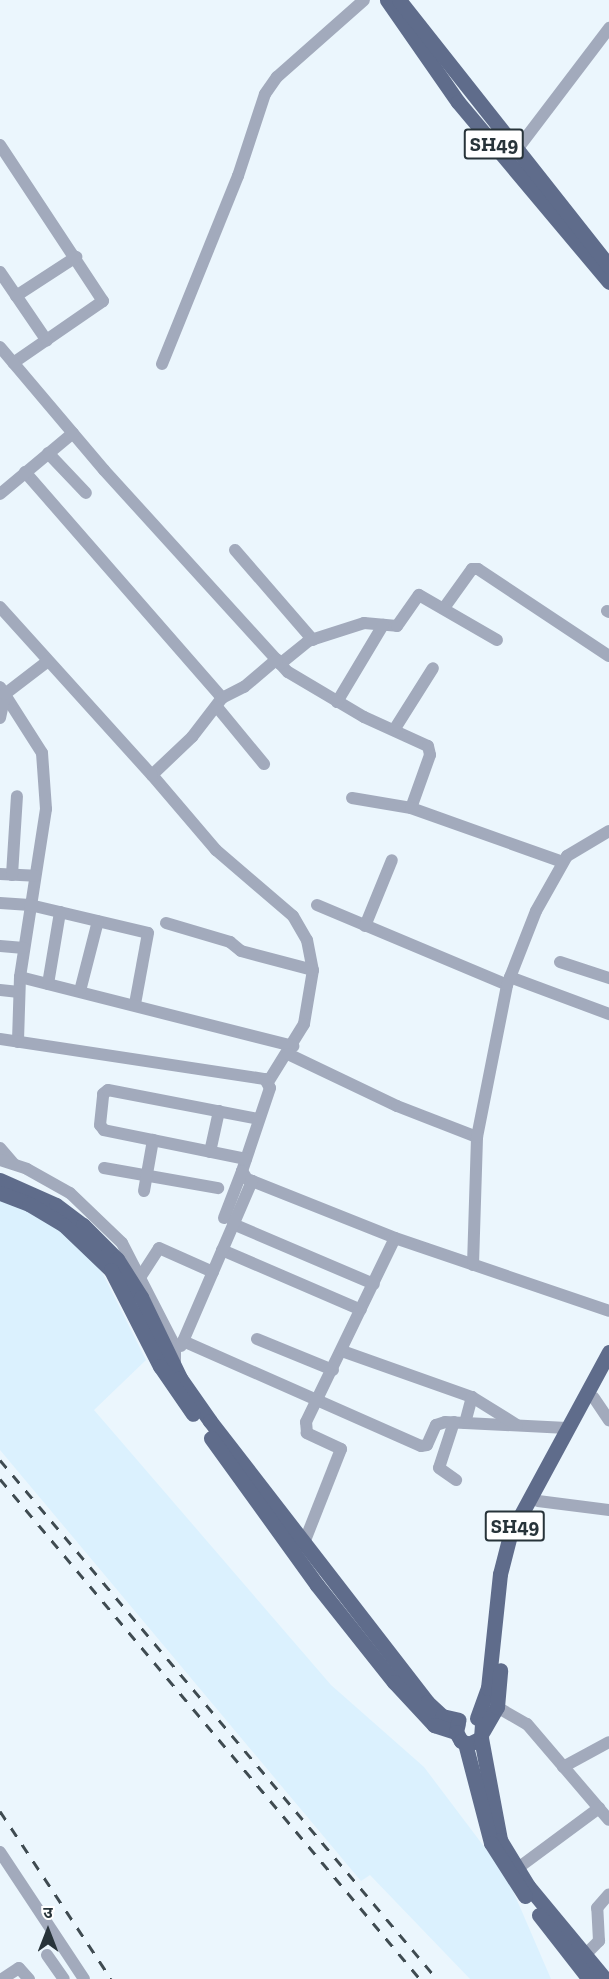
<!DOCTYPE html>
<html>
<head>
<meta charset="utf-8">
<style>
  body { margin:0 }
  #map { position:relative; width:609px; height:1979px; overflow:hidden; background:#ebf6fd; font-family:"Zilla Slab","Noto Sans Devanagari",serif }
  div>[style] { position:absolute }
  .built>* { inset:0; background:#dbf1fe }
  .minor>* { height:12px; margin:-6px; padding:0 6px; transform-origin:6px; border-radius:6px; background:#a2aabc }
  .major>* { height:15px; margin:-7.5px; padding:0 7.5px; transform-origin:7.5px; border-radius:7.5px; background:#5f6c8b }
  .rail>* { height:3px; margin-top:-1.5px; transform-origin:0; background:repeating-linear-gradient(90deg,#3f4b51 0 10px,transparent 0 20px) }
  span { translate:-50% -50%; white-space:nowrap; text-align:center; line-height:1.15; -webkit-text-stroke:6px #fff; paint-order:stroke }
  .shield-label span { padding:2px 4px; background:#fff; border:2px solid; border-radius:4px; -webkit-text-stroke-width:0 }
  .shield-label { font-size:20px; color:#28343a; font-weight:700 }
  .north { position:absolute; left:18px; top:1901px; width:60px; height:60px; -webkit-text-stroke:4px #fff; paint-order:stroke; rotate:0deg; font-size:16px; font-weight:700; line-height:24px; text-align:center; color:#28343a }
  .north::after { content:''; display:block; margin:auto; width:21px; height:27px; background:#28343a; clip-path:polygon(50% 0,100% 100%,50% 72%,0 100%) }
</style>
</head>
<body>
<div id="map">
  <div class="built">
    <div style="clip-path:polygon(0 1193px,91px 1250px,146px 1360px,94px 1410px,331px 1685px,424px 1767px,507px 1877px,551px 1979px,470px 1979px,370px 1875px,361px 1881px,0 1450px)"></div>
  </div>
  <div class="minor">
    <div style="left:0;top:145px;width:187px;rotate:56.6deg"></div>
    <div style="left:103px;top:301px;width:109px;rotate:145.4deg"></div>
    <div style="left:512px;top:156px;width:161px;rotate:-52.8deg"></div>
    <div style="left:0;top:272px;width:83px;rotate:55.7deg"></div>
    <div style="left:16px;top:296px;width:72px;rotate:-33deg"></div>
    <div style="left:0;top:347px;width:161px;rotate:49.8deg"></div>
    <div style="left:104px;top:470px;width:273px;rotate:47.7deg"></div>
    <div style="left:288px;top:672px;width:88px;rotate:30.6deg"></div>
    <div style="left:364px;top:717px;width:70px;rotate:24.4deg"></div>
    <div style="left:428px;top:746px;width:9px;rotate:77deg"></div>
    <div style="left:430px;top:755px;width:56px;rotate:109.7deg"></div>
    <div style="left:162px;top:364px;width:203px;rotate:-68deg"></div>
    <div style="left:238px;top:176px;width:86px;rotate:-71.8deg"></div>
    <div style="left:265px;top:94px;width:21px;rotate:-55deg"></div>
    <div style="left:277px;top:77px;width:116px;rotate:-41.5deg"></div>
    <div style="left:48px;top:453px;width:55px;rotate:46.5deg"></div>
    <div style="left:25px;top:472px;width:300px;rotate:48.9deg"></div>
    <div style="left:222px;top:698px;width:49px;rotate:127.6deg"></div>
    <div style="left:192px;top:737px;width:55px;rotate:136.5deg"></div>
    <div style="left:152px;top:775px;width:99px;rotate:49.5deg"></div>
    <div style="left:216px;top:850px;width:101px;rotate:40.6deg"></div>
    <div style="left:293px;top:916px;width:28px;rotate:60deg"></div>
    <div style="left:307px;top:940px;width:31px;rotate:79deg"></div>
    <div style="left:313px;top:970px;width:55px;rotate:99.5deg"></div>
    <div style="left:304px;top:1024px;width:68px;rotate:121.8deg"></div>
    <div style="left:0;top:494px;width:95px;rotate:-39.9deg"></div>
    <div style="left:235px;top:550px;width:119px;rotate:49.1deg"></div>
    <div style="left:0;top:607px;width:227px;rotate:47.9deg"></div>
    <div style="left:444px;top:608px;width:48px;rotate:-54.3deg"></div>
    <div style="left:472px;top:569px;width:6px"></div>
    <div style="left:478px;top:569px;width:157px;rotate:33.6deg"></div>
    <div style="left:607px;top:611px;width:2px;rotate:27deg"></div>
    <div style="left:280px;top:664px;width:36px;rotate:-39deg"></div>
    <div style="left:308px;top:641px;width:59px;rotate:-17.8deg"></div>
    <div style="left:364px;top:623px;width:33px;rotate:5deg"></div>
    <div style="left:397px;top:626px;width:38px;rotate:-55deg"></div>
    <div style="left:419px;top:595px;width:90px;rotate:30deg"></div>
    <div style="left:0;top:687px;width:78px;rotate:57.5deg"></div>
    <div style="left:42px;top:753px;width:56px;rotate:85.9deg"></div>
    <div style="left:46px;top:809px;width:170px;rotate:98.8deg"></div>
    <div style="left:20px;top:977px;width:65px;rotate:91.8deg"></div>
    <div style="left:222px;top:698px;width:25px;rotate:-27deg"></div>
    <div style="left:244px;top:687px;width:43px;rotate:-40.3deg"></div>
    <div style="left:337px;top:702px;width:90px;rotate:-59.1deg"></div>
    <div style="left:217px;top:707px;width:74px;rotate:50.5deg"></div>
    <div style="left:0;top:718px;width:25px;rotate:-78deg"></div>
    <div style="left:5px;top:694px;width:54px;rotate:-37.5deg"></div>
    <div style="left:394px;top:730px;width:73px;rotate:-57.8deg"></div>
    <div style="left:352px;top:798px;width:60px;rotate:9.6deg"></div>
    <div style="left:411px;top:808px;width:161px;rotate:19.6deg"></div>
    <div style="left:0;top:874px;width:35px;rotate:3deg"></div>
    <div style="left:12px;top:875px;width:79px;rotate:-86.4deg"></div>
    <div style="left:0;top:903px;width:30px;rotate:4deg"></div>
    <div style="left:30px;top:905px;width:121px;rotate:13.3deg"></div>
    <div style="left:148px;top:933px;width:72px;rotate:100.4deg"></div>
    <div style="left:317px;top:905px;width:206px;rotate:22.8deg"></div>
    <div style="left:166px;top:923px;width:67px;rotate:16.5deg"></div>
    <div style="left:230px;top:942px;width:14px;rotate:39deg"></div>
    <div style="left:241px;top:951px;width:74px;rotate:14.8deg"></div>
    <div style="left:365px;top:926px;width:71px;rotate:-67.8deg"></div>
    <div style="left:0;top:946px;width:24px;rotate:5deg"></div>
    <div style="left:560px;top:962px;width:52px;rotate:18.1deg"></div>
    <div style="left:20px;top:977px;width:282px;rotate:14.2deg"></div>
    <div style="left:510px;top:977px;width:106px;rotate:20.5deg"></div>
    <div style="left:48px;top:984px;width:73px;rotate:-80.5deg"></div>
    <div style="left:0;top:990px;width:19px;rotate:6deg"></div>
    <div style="left:80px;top:991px;width:72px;rotate:-75.6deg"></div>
    <div style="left:0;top:1039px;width:268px;rotate:8.6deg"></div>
    <div style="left:265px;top:1079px;width:10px;rotate:61deg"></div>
    <div style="left:270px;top:1088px;width:88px;rotate:108.6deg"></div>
    <div style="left:242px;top:1171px;width:9px;rotate:58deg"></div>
    <div style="left:247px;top:1179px;width:159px;rotate:21.7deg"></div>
    <div style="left:395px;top:1238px;width:226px;rotate:18.8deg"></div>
    <div style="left:288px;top:1054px;width:121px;rotate:25.5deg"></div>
    <div style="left:397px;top:1106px;width:86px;rotate:21.2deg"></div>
    <div style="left:0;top:1148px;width:21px;rotate:49deg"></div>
    <div style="left:210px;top:1152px;width:42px;rotate:-77.6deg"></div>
    <div style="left:246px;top:1159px;width:145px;rotate:-168.5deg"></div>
    <div style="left:104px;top:1130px;width:6px;rotate:-129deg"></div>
    <div style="left:100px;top:1125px;width:31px;rotate:-84deg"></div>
    <div style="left:103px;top:1094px;width:6px;rotate:-39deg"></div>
    <div style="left:108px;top:1090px;width:153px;rotate:10.9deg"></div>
    <div style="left:0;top:1160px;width:28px;rotate:18deg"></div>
    <div style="left:27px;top:1169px;width:49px;rotate:29.2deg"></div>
    <div style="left:70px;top:1193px;width:72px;rotate:43.9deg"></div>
    <div style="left:122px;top:1243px;width:116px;rotate:62.8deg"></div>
    <div style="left:175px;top:1346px;width:22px;rotate:90deg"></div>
    <div style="left:104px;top:1168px;width:116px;rotate:10deg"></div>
    <div style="left:144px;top:1191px;width:52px;rotate:-80deg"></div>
    <div style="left:224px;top:1218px;width:50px;rotate:-69deg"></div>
    <div style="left:233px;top:1224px;width:153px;rotate:23.1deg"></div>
    <div style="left:222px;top:1250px;width:151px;rotate:23.3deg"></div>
    <div style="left:473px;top:1265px;width:128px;rotate:-88.2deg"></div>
    <div style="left:477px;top:1137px;width:155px;rotate:-78.8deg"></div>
    <div style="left:507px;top:985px;width:79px;rotate:-68.6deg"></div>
    <div style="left:536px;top:911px;width:63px;rotate:-60.6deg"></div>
    <div style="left:567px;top:856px;width:49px;rotate:-30.8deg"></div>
    <div style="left:141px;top:1276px;width:33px;rotate:-57deg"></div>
    <div style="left:159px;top:1248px;width:59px;rotate:24deg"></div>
    <div style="left:257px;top:1339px;width:82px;rotate:22.2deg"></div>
    <div style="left:183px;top:1341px;width:260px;rotate:23.8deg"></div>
    <div style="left:421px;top:1446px;width:6px;rotate:-9deg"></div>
    <div style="left:427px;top:1445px;width:22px;rotate:-66deg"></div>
    <div style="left:436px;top:1425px;width:9px;rotate:-18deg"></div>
    <div style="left:445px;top:1422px;width:122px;rotate:2.8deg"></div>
    <div style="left:181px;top:1346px;width:180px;rotate:-66.7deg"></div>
    <div style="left:342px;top:1351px;width:138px;rotate:19.5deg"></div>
    <div style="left:472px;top:1397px;width:53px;rotate:31.9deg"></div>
    <div style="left:594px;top:1398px;width:27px;rotate:56deg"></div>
    <div style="left:454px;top:1422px;width:48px;rotate:108.1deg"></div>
    <div style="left:439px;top:1468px;width:21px;rotate:35deg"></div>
    <div style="left:465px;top:1423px;width:27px;rotate:-75deg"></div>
    <div style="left:538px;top:1501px;width:72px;rotate:7.2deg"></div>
    <div style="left:304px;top:1543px;width:101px;rotate:-68.5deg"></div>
    <div style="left:341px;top:1449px;width:38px;rotate:-155deg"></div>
    <div style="left:307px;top:1433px;width:11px;rotate:-95deg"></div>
    <div style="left:306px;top:1422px;width:204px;rotate:-64.2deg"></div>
    <div style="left:497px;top:1707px;width:34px;rotate:30deg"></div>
    <div style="left:527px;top:1724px;width:126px;rotate:49.5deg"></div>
    <div style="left:563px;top:1767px;width:52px;rotate:-28.5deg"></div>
    <div style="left:0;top:1852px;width:152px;rotate:56.5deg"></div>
    <div style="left:518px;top:1868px;width:101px;rotate:-36.5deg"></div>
    <div style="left:47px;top:1955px;width:29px;rotate:55deg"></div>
    <div style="left:585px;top:1955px;width:20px;rotate:-45deg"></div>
    <div style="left:599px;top:1941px;width:33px;rotate:-93deg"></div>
    <div style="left:597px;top:1908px;width:18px;rotate:-49deg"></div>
    <div style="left:2px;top:1979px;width:20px;rotate:-33deg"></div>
    <div style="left:19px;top:1968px;width:15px;rotate:48deg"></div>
  </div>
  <div class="major">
    <div style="left:387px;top:0;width:124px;rotate:55.2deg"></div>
    <div style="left:458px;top:102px;width:235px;rotate:50deg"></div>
    <div style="left:399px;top:0;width:339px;rotate:51.7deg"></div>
    <div style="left:0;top:1180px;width:61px;rotate:24.1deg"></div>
    <div style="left:56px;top:1205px;width:34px;rotate:37deg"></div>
    <div style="left:83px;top:1225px;width:48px;rotate:45deg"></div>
    <div style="left:117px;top:1259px;width:45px;rotate:57.7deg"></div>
    <div style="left:141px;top:1297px;width:90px;rotate:64.3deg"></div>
    <div style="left:180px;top:1378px;width:52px;rotate:55.1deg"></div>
    <div style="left:210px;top:1421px;width:355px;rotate:52.3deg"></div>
    <div style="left:427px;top:1702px;width:21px;rotate:43deg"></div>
    <div style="left:442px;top:1716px;width:17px;rotate:13deg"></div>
    <div style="left:0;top:1193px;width:31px;rotate:21deg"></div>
    <div style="left:29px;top:1204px;width:41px;rotate:31deg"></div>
    <div style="left:64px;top:1225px;width:65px;rotate:43.8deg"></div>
    <div style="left:111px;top:1270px;width:108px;rotate:63deg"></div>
    <div style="left:160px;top:1366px;width:58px;rotate:55.5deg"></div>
    <div style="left:211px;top:1438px;width:181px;rotate:54.2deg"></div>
    <div style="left:317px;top:1585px;width:124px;rotate:51.6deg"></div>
    <div style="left:394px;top:1682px;width:59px;rotate:47.1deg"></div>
    <div style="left:434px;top:1725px;width:23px;rotate:18deg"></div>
    <div style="left:477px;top:1718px;width:32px;rotate:-70deg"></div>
    <div style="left:488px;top:1688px;width:115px;rotate:-84deg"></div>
    <div style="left:500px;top:1574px;width:40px;rotate:-75.6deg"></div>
    <div style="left:510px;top:1535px;width:208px;rotate:-61.6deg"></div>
    <div style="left:458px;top:1723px;width:9px;rotate:103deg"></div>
    <div style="left:456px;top:1732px;width:10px;rotate:61deg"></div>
    <div style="left:461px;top:1741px;width:9px;rotate:21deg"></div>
    <div style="left:469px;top:1744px;width:13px;rotate:-27deg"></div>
    <div style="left:482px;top:1724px;width:14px;rotate:94deg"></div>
    <div style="left:481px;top:1738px;width:104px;rotate:79.4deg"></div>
    <div style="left:500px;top:1840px;width:54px;rotate:58.7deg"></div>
    <div style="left:528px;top:1886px;width:121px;rotate:50.4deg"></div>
    <div style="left:483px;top:1731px;width:28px;rotate:-60deg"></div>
    <div style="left:497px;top:1707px;width:37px;rotate:-85deg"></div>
    <div style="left:465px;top:1743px;width:103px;rotate:75.4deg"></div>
    <div style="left:491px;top:1843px;width:63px;rotate:57.3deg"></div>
    <div style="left:539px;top:1915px;width:81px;rotate:52deg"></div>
  </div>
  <div class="rail">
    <div style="left:0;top:1460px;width:678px;rotate:49.9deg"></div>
    <div style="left:0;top:1479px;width:653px;rotate:49.97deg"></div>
    <div style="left:0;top:1811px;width:201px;rotate:56.5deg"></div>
  </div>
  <div class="shield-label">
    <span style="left:494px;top:144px">SH49</span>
    <span style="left:515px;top:1526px">SH49</span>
  </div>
  <div class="north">उ</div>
</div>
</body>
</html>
